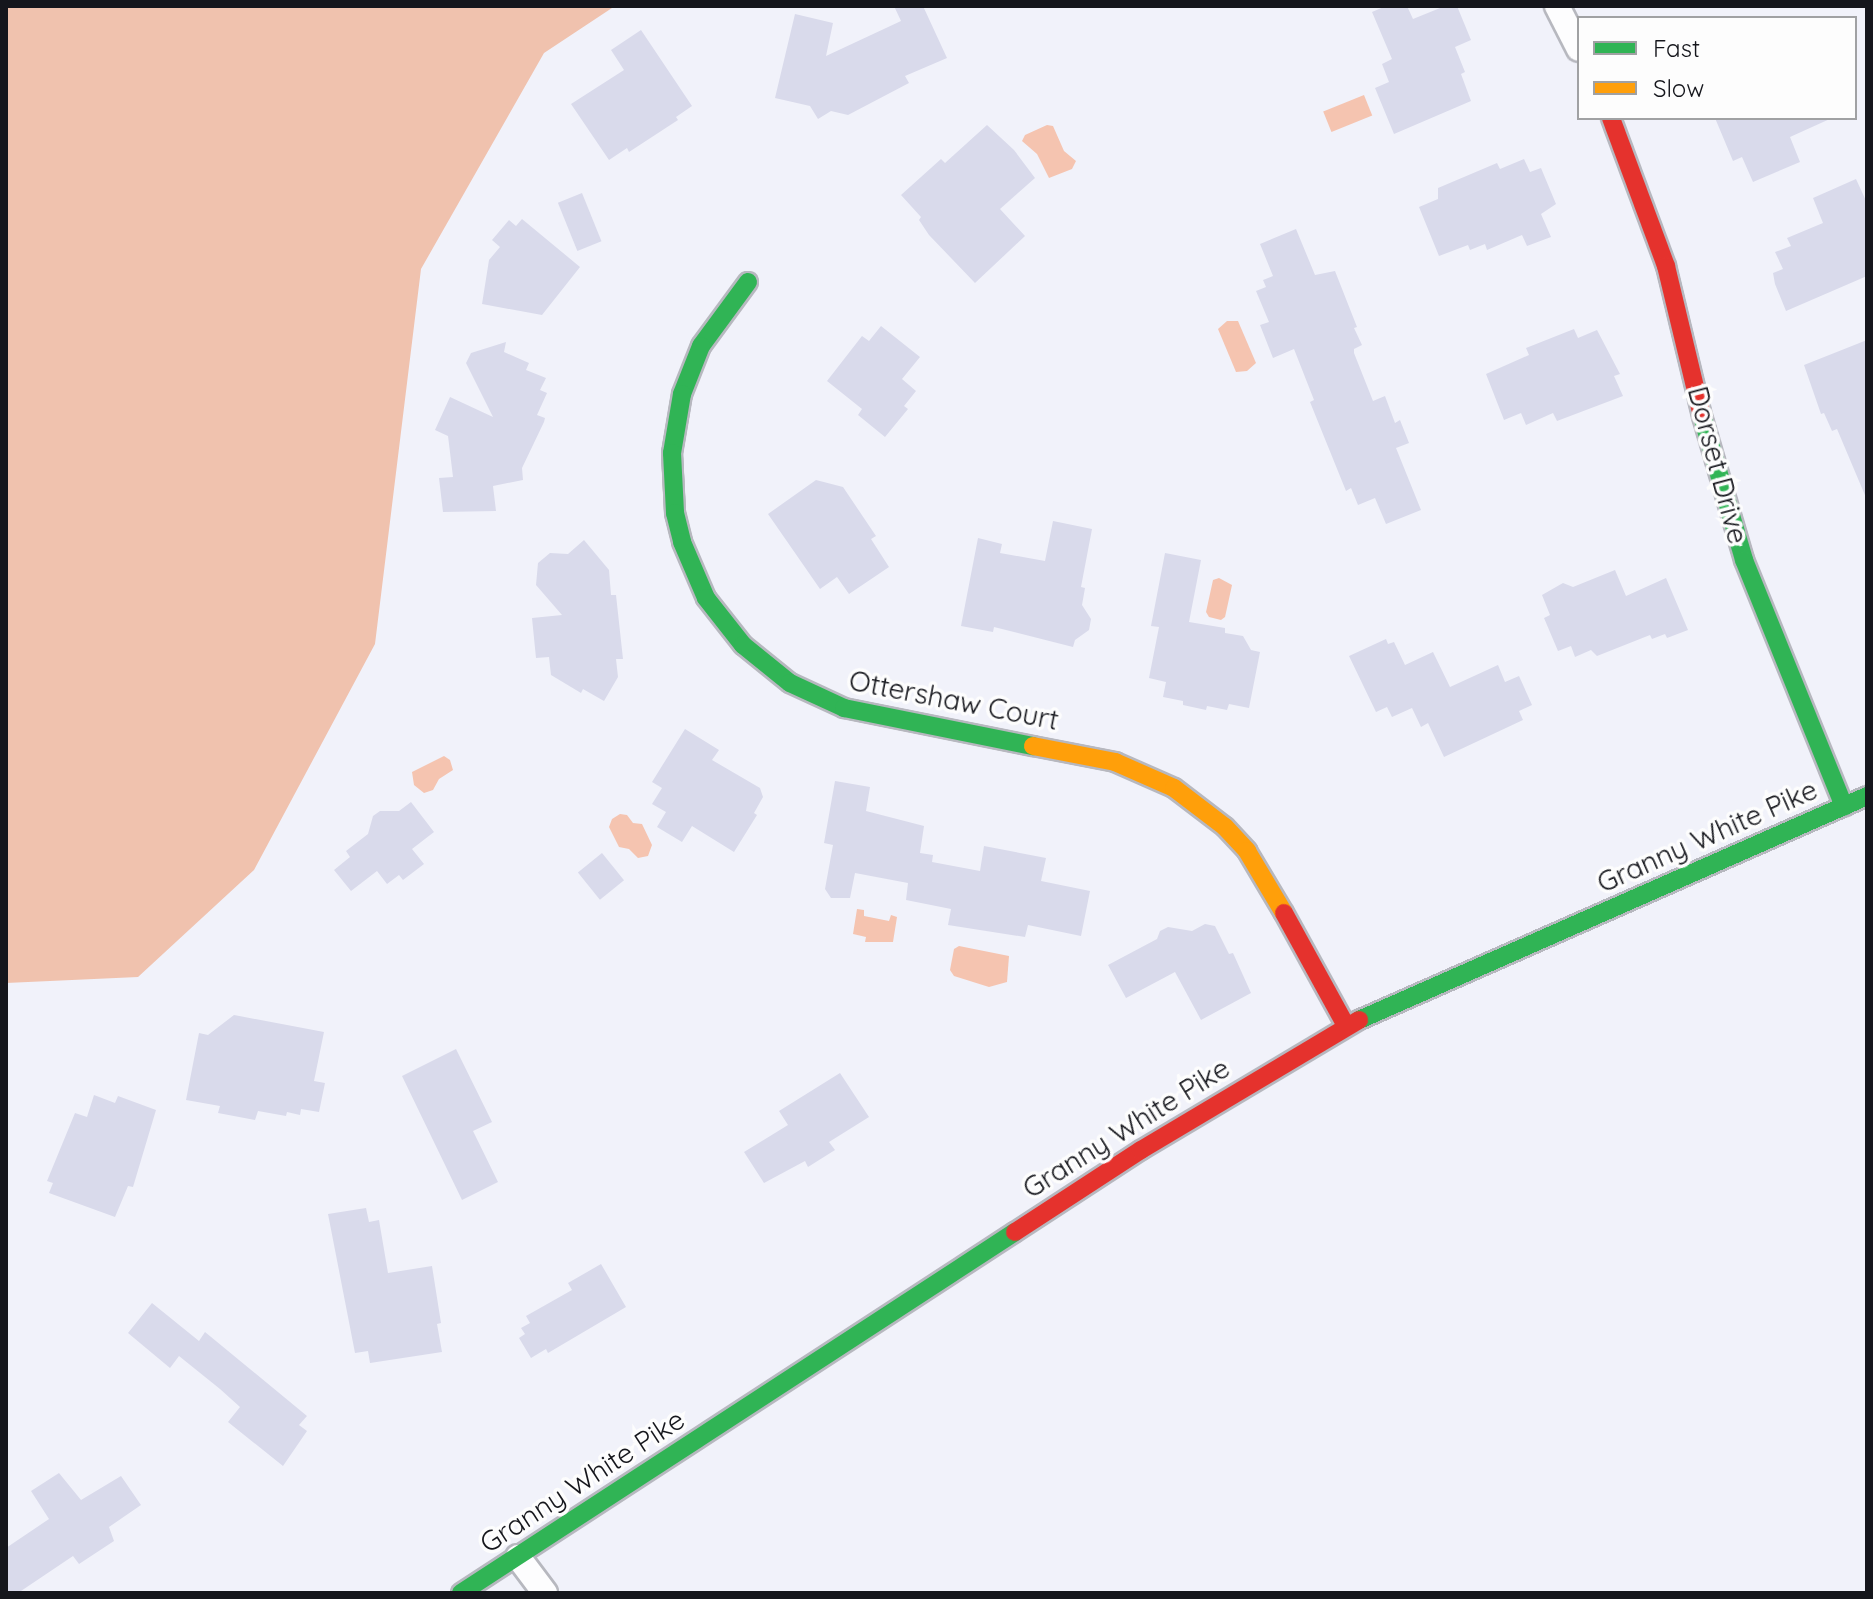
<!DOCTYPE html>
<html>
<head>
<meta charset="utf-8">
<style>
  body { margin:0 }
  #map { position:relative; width:1873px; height:1599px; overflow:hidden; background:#f1f2fa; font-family:Quicksand,sans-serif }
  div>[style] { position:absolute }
  .forest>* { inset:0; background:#f0c2ae }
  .water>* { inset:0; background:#f5c4b0; transform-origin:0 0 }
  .building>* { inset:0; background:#d9daeb; transform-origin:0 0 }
  .roads { filter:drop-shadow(2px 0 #b7b8bf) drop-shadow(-2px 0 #b7b8bf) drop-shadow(0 2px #b7b8bf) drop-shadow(0 -2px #b7b8bf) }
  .street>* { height:24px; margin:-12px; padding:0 12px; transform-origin:12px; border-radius:12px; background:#fdfdfe }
  .fast>* { height:18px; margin:-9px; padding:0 9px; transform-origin:9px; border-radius:9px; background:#30b455 }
  .slow>* { height:18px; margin:-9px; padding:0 9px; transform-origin:9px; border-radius:9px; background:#ff9f0a }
  .jam>* { height:18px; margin:-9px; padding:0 9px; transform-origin:9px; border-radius:9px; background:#e5322d }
  span { translate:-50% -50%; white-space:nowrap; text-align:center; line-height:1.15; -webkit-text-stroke:7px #fdfdfd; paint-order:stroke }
  .street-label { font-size:28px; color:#15161c }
  .frame { position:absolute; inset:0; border:8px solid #15161c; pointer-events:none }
  .legend { position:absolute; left:1577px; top:16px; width:280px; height:104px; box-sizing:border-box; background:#fdfdfd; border:2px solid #a0a1a3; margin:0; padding:10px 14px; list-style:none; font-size:24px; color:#15161c }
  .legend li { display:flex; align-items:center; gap:16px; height:40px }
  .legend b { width:40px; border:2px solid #a0a1a3 }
</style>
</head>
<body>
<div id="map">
  <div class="forest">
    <div style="clip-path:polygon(6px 6px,615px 6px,544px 53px,421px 269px,375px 644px,254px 870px,138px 977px,6px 983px)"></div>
  </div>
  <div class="water">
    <div style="left:1364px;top:95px;width:22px;height:44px;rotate:68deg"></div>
    <div style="clip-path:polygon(1047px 125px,1053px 126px,1064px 151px,1076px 161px,1072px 169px,1049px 178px,1037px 154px,1022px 141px,1025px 135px)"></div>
    <div style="clip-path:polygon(1227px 321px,1238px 321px,1256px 363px,1247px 371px,1236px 372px,1218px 329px)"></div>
    <div style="clip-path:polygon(1219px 578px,1232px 585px,1225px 617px,1221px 620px,1209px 617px,1206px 612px,1213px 580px)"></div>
    <div style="clip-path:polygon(444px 756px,450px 760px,453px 770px,439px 779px,433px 790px,424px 793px,414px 785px,412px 772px)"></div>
    <div style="clip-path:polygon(620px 814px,627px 815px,633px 823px,642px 824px,652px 845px,648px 856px,638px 858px,629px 849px,619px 847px,609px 827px,612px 819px)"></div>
    <div style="clip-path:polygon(857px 909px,864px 910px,864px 916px,889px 921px,891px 915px,897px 917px,893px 942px,865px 942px,866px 937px,853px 934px)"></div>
    <div style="clip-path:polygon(959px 946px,1009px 956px,1007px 982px,989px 987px,954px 976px,950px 970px,954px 949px)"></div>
  </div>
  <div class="building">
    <div style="clip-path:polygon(894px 6px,923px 6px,947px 58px,905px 76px,909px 83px,848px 115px,831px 111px,818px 119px,810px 106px,775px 98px,795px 14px,833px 23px,826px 56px,901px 21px)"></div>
    <div style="clip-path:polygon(1386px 6px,1407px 6px,1413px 19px,1445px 6px,1457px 6px,1471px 40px,1455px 47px,1465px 72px,1461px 74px,1471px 101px,1394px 134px,1375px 88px,1389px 82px,1382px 64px,1392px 59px,1372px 12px)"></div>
    <div style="clip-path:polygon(641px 30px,692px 106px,676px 117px,678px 120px,629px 152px,627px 148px,609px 160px,571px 104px,624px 70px,611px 50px)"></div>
    <div style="clip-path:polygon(1715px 118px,1832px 118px,1790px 137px,1800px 162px,1753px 182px,1742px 157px,1733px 161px)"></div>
    <div style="clip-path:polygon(987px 125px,1014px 150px,1035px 178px,1000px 209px,1025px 236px,975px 283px,929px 235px,919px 220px,921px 217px,901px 195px,941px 159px,945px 163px)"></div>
    <div style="clip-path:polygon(1524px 159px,1530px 172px,1541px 168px,1556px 204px,1541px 214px,1551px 237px,1527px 246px,1522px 235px,1487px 250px,1485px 244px,1470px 250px,1468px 245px,1439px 256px,1419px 207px,1438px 199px,1438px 188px,1497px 163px,1500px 169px)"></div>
    <div style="clip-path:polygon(1856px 179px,1867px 203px,1867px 276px,1786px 311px,1775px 284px,1773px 273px,1783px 269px,1775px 252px,1791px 246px,1787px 238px,1823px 223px,1813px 198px)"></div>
    <div style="left:582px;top:193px;width:52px;height:26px;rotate:68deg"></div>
    <div style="clip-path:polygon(522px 219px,580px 267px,542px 315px,482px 304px,489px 260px,500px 247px,492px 240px,509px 220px,516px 226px)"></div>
    <div style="clip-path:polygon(1296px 229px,1315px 275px,1335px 271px,1357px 327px,1354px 328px,1362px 345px,1354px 349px,1354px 353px,1373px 401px,1385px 396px,1395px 423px,1400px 420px,1409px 443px,1396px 448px,1421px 510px,1386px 524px,1375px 498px,1358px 505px,1351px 488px,1346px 491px,1310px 402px,1314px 400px,1294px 349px,1273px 358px,1260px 325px,1269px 322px,1256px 291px,1266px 287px,1263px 280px,1273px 276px,1260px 244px)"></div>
    <div style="clip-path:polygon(881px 326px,920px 357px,902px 379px,916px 391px,904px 406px,908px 409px,885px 437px,858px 415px,862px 409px,827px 381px,862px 336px,869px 341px)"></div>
    <div style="clip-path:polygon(1574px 329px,1578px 338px,1597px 330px,1620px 374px,1614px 376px,1623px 396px,1557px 421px,1553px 413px,1526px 425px,1521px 413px,1504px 420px,1486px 374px,1529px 355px,1526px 348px)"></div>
    <div style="clip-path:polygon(1867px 340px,1867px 500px,1837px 429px,1832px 431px,1824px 413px,1821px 414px,1804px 365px)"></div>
    <div style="clip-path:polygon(506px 342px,504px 352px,529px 363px,526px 370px,546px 378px,540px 390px,547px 393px,537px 415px,545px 418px,544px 422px,522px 468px,523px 480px,493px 486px,496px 511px,443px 512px,439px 478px,453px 477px,448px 436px,435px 430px,450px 397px,493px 417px,466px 363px,471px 353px)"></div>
    <div style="clip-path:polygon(816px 480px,843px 487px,876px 536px,871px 539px,889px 567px,849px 594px,837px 577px,820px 589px,768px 514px)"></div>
    <div style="clip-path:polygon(1053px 521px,1092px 529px,1081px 587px,1085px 588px,1082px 605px,1091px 619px,1089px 630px,1075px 640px,1073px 647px,994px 627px,993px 632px,961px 626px,978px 538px,1002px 544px,1000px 553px,1045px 561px)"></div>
    <div style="clip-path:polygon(584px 540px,609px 570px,611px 595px,616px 595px,623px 659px,616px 659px,618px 677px,604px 701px,583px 689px,581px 693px,551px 675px,549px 657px,536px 658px,532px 618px,562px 615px,536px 585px,538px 563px,550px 553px,568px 554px)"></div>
    <div style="clip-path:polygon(1165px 553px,1201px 560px,1189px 622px,1225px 628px,1225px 633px,1243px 636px,1251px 650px,1260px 652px,1249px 708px,1229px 704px,1227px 710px,1207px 706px,1206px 710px,1183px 705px,1183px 701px,1163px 697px,1166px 682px,1149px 678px,1159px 627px,1151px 626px)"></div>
    <div style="clip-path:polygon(1615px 570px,1626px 596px,1666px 578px,1688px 630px,1667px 638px,1665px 634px,1652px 639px,1650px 635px,1597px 656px,1591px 650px,1575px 657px,1571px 646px,1558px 651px,1544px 618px,1550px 615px,1542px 595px,1563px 583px,1573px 587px)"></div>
    <div style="clip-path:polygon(1386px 639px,1388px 644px,1394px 642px,1405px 665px,1433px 652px,1450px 687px,1498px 665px,1505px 682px,1519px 676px,1532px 705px,1519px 711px,1523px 720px,1444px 757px,1428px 723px,1421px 727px,1412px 708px,1392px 717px,1387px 707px,1376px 712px,1349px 656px)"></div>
    <div style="clip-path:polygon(685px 729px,719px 750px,712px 760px,760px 788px,763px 797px,754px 813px,757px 815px,734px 852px,692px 826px,682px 842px,657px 827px,666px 812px,652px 804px,662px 788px,652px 782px)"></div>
    <div style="clip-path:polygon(835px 781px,870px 787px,866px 811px,924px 826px,920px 853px,933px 855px,932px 862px,980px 871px,984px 846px,1046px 858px,1041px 881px,1090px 891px,1081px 936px,1028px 925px,1025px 937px,948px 925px,951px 909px,906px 900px,908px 883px,855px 873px,850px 898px,831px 898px,825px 889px,833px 845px,824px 843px)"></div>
    <div style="clip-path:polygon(411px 802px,434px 832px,412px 849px,424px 864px,403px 880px,399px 875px,387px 884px,377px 871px,351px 891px,334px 870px,350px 857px,346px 851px,368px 834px,373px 816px,380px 811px,399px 811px)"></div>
    <div style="left:602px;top:853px;width:35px;height:31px;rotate:51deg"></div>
    <div style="clip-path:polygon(1205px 924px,1215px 926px,1229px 954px,1233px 953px,1251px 993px,1201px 1020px,1175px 972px,1126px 998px,1108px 965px,1157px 939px,1160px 931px,1168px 927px,1192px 931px)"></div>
    <div style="clip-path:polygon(234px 1015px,324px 1032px,314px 1081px,325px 1083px,319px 1112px,301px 1109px,300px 1115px,287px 1112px,286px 1116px,258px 1111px,255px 1120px,218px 1113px,220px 1106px,186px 1100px,199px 1033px,208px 1035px)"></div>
    <div style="clip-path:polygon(456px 1049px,492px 1122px,473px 1131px,498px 1182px,462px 1200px,402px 1076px)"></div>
    <div style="clip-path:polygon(840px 1073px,869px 1117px,829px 1142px,835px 1150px,808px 1167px,805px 1161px,764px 1183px,744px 1152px,788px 1125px,779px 1111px)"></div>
    <div style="clip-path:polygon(94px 1095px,115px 1103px,118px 1096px,156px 1110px,133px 1187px,128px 1186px,115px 1217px,49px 1193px,53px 1183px,47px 1181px,75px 1113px,87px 1117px)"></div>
    <div style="clip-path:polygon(366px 1208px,369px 1222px,379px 1220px,388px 1273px,432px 1266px,441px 1323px,437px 1324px,442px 1352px,370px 1363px,368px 1351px,355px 1353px,328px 1214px)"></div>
    <div style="clip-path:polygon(601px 1264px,626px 1307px,548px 1353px,546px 1349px,531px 1358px,519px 1338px,525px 1334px,521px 1328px,530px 1323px,526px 1316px,572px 1290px,568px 1283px)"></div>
    <div style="clip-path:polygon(152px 1303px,199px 1341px,205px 1332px,307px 1416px,299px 1425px,307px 1431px,283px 1466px,228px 1422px,240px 1407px,220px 1389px,179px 1356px,170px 1368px,128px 1333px)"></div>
    <div style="clip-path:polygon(59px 1473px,81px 1500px,121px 1476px,141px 1505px,109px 1527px,114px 1541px,79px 1564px,73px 1556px,18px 1593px,6px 1593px,6px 1548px,49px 1519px,31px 1491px)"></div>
  </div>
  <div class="roads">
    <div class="street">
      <div style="left:1557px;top:6px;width:48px;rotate:62.9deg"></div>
      <div style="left:518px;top:1557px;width:45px;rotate:53.1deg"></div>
    </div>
    <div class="fast">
      <div style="left:748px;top:282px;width:79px;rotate:126.3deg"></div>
      <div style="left:701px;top:346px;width:52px;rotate:111.6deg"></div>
      <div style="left:682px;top:394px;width:60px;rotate:99.6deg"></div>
      <div style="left:672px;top:453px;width:60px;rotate:87.1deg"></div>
      <div style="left:675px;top:513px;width:30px;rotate:76deg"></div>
      <div style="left:682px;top:542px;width:61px;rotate:66.8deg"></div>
      <div style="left:706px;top:598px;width:60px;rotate:51.8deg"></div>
      <div style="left:743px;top:645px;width:60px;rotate:39deg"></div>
      <div style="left:790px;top:683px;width:60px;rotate:24.8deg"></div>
      <div style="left:844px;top:708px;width:193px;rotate:11.4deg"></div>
      <div style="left:1702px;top:416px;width:150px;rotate:73.7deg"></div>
      <div style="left:1744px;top:560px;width:266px;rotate:67.9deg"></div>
      <div style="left:1359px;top:1020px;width:555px;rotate:-23.79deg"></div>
      <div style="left:461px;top:1593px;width:661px;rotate:-33.09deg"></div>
    </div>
    <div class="slow">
      <div style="left:1033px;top:746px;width:84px;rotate:11deg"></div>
      <div style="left:1115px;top:762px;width:64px;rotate:23.8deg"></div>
      <div style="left:1174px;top:788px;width:64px;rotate:37.4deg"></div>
      <div style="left:1225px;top:827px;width:33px;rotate:47deg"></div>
      <div style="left:1247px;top:851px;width:72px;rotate:59.2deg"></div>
    </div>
    <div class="jam">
      <div style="left:1611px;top:118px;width:158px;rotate:69.6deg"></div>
      <div style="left:1666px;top:266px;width:154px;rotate:76.5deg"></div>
      <div style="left:1284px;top:913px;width:129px;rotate:61.2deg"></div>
      <div style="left:1015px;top:1232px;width:150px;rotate:-33.1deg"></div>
      <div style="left:1141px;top:1150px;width:254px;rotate:-30.8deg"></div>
    </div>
  </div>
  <div class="street-label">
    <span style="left:1718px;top:465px;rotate:75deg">Dorset Drive</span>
    <span style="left:954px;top:700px;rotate:11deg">Ottershaw Court</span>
    <span style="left:1707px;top:836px;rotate:-24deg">Granny White Pike</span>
    <span style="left:1126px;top:1128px;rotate:-32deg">Granny White Pike</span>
    <span style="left:582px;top:1481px;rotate:-33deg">Granny White Pike</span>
  </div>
  <div class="frame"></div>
  <ul class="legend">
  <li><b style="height:10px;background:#30b455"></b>Fast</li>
  <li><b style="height:10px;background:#ff9f0a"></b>Slow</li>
  </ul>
</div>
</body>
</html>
